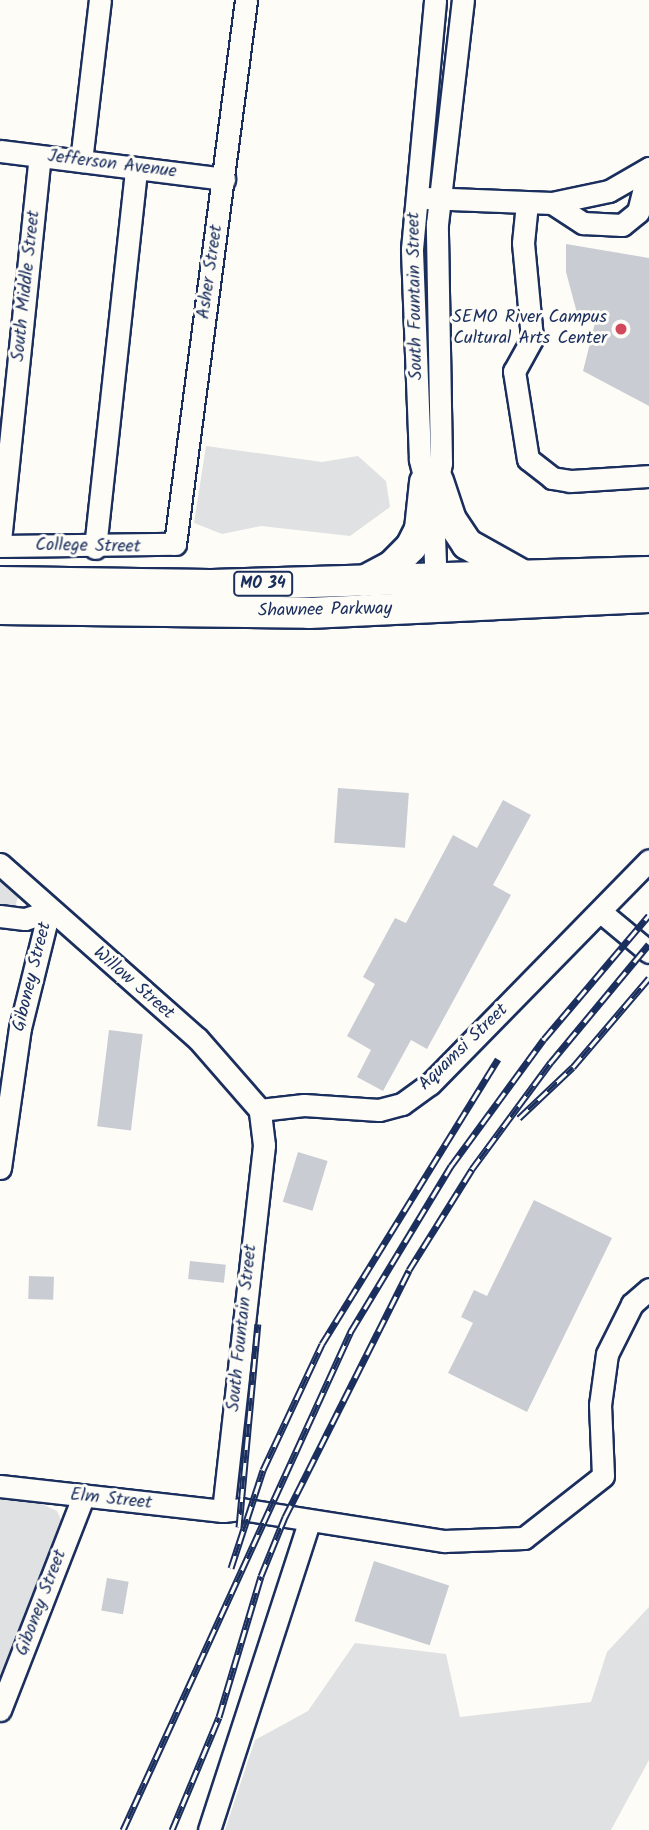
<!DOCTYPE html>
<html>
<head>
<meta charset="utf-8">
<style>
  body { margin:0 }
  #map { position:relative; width:649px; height:1830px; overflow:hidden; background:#fdfcf7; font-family:Kalam,sans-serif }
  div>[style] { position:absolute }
  .green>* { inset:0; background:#e0e1e3 }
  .building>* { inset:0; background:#c9ccd3; transform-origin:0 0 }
  .roads { filter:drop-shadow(2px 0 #1b2f5e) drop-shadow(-2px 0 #1b2f5e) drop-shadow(0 2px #1b2f5e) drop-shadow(0 -2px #1b2f5e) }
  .minor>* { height:21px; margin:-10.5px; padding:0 10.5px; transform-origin:10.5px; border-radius:10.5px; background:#fdfcf7 }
  .highway>* { height:30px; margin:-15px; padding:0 15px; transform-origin:15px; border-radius:15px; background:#fdfcf7 }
  .rail>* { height:7px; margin-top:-3.5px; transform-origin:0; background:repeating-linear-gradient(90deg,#fdfcf7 0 13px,#1b2f5e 0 26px); box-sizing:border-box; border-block:2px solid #1b2f5e }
  .dots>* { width:19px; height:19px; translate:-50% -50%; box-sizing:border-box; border:4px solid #fdfcf7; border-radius:50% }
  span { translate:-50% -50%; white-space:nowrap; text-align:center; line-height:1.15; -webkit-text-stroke:6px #fdfcf7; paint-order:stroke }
  .shield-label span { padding:2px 5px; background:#fdfcf7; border:2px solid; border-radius:5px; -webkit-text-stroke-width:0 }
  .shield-label { font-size:16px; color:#1b2f5e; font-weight:700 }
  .street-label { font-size:18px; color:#1b2f5e }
  .poi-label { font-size:18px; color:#1b2f5e }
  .right { translate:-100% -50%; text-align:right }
</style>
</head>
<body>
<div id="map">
  <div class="green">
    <div style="clip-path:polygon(206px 446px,322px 462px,358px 456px,386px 481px,390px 507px,350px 536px,261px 526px,222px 534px,194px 523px)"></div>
    <div style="clip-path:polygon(0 878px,18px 897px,15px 907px,0 905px)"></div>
    <div style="clip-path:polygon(0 1496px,33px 1500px,57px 1511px,62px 1522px,0 1689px)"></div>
    <div style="clip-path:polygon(649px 1607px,649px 1760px,611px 1830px,225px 1830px,255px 1740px,308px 1711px,355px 1643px,446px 1654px,460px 1717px,591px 1702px,607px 1652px)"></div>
  </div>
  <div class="building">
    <div style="clip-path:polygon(566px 244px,649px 258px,649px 406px,583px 371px,596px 319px,577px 313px,566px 272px)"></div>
    <div style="left:338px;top:788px;width:71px;height:55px;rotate:4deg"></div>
    <div style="clip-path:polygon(503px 800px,531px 815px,493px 885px,511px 895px,427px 1049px,411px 1040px,383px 1091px,357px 1077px,371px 1050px,347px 1036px,375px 984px,363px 977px,395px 918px,406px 923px,453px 835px,477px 848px)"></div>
    <div style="left:109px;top:1030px;width:34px;height:97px;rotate:7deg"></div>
    <div style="left:298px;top:1152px;width:31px;height:52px;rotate:17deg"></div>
    <div style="clip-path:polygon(534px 1200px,612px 1238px,527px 1412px,448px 1373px,473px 1323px,461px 1317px,474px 1290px,487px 1296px)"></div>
    <div style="left:190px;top:1261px;width:36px;height:18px;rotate:6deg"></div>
    <div style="left:29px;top:1276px;width:25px;height:23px;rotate:2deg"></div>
    <div style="left:374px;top:1561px;width:79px;height:63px;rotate:18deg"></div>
    <div style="left:107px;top:1578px;width:22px;height:33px;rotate:10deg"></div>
  </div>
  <div class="roads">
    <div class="minor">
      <div style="left:0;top:151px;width:226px;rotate:7.1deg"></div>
      <div style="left:81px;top:161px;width:162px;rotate:-83.3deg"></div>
      <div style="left:425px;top:198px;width:127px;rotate:2.3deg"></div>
      <div style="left:552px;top:203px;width:58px;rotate:-11.9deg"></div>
      <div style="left:609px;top:191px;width:46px;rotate:-29.9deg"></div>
      <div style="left:527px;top:203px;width:40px;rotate:95.7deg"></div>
      <div style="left:523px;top:243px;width:96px;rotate:84.6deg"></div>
      <div style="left:532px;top:339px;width:37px;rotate:119deg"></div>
      <div style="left:514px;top:371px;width:89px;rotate:81deg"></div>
      <div style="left:528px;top:459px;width:31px;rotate:38deg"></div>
      <div style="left:552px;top:478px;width:18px;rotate:9deg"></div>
      <div style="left:570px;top:481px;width:79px;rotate:-3.6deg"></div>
      <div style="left:552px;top:203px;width:37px;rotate:33deg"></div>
      <div style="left:583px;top:223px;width:39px;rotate:3deg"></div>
      <div style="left:622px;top:225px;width:21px;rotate:-39deg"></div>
      <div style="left:638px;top:212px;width:45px;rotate:-76deg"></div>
      <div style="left:429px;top:496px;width:38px;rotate:-104deg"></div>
      <div style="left:420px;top:459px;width:210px;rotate:-92.2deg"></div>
      <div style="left:412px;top:249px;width:250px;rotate:-84.7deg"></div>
      <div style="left:0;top:541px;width:386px;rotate:-84.1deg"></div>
      <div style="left:0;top:546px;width:175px;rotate:-0.7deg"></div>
      <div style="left:175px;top:544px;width:549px;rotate:-82.56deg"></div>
      <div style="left:95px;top:548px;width:382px;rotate:-83.8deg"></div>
      <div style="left:436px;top:590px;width:83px;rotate:-92.1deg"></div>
      <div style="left:433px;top:507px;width:45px;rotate:-79.7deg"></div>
      <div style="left:441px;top:463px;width:239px;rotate:-91deg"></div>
      <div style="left:437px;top:224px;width:226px;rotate:-83.4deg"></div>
      <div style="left:0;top:864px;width:264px;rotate:41.5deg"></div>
      <div style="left:198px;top:1039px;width:94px;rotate:48.9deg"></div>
      <div style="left:602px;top:913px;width:61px;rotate:39.7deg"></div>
      <div style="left:0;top:916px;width:25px;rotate:7deg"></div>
      <div style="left:25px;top:919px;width:25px;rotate:-18deg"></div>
      <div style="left:0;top:1168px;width:141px;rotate:-81.9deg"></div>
      <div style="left:20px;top:1028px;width:121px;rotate:-76.1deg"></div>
      <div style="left:0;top:1486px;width:224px;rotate:6.4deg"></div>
      <div style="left:223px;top:1511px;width:18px;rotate:-6deg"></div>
      <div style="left:241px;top:1509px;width:206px;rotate:9deg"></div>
      <div style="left:444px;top:1541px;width:80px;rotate:-2.1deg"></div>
      <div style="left:524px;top:1538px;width:100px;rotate:-38.1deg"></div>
      <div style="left:603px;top:1476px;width:71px;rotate:-92.4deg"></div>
      <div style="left:600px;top:1405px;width:51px;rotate:-82.2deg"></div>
      <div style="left:607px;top:1354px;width:56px;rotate:-63.4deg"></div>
      <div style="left:632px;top:1304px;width:23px;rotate:-41deg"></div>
      <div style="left:223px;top:1511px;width:368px;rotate:-83.6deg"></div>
      <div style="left:264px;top:1145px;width:35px;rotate:-97deg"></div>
      <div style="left:260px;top:1110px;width:44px;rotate:-6.5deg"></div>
      <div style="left:304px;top:1105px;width:75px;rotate:3.8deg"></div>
      <div style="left:379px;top:1110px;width:24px;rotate:-15deg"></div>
      <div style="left:402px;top:1104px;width:34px;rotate:-36deg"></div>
      <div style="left:430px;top:1084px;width:313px;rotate:-45.6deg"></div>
      <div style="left:0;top:1710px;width:229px;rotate:-68.7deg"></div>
      <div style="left:209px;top:1830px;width:324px;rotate:-72deg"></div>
    </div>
    <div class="highway">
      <div style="left:438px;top:481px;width:41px;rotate:71.6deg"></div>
      <div style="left:451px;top:520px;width:29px;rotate:56deg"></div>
      <div style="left:467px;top:544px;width:63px;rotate:29.4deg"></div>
      <div style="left:364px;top:581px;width:32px;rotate:-28deg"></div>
      <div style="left:392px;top:566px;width:27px;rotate:-45deg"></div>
      <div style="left:411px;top:547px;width:20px;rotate:-63deg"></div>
      <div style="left:420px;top:529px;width:47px;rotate:-83.9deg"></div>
      <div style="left:0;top:582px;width:210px;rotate:0.8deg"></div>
      <div style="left:210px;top:585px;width:439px;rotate:-1.7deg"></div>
      <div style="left:0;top:609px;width:309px;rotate:0.7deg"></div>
      <div style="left:309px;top:613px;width:340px;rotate:-2.7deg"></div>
    </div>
  </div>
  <div class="rail">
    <div style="left:519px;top:1118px;width:74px;rotate:-43.4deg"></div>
    <div style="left:573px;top:1067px;width:117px;rotate:-49.5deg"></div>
    <div style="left:239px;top:1527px;width:204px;rotate:-84.7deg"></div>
    <div style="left:231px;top:1568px;width:103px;rotate:-71.9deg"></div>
    <div style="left:263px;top:1470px;width:139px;rotate:-64.9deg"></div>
    <div style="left:322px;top:1344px;width:335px;rotate:-58.3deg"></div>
    <div style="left:123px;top:1830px;width:549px;rotate:-65.44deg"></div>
    <div style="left:351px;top:1331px;width:193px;rotate:-58.8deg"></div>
    <div style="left:451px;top:1166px;width:157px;rotate:-53.8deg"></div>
    <div style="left:544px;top:1039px;width:162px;rotate:-49.7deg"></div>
    <div style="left:172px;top:1830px;width:122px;rotate:-67.4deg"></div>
    <div style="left:219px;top:1717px;width:147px;rotate:-73.4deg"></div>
    <div style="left:261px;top:1576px;width:64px;rotate:-67.9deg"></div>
    <div style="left:285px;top:1517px;width:276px;rotate:-63.3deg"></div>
    <div style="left:409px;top:1270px;width:119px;rotate:-58deg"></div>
    <div style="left:472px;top:1169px;width:133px;rotate:-53.6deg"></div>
    <div style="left:551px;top:1062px;width:153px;rotate:-50.3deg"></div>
  </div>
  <div class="dots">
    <div style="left:621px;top:329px;background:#d1495b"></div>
  </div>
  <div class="shield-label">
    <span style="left:263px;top:584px">MO 34</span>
  </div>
  <div class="street-label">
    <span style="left:112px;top:165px;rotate:7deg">Jefferson Avenue</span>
    <span style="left:211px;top:272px;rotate:-82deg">Asher Street</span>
    <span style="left:27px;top:286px;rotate:-84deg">South Middle Street</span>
    <span style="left:416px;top:296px;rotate:-91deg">South Fountain Street</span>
    <span style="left:88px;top:547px;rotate:1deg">College Street</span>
    <span style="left:325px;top:611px;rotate:-1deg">Shawnee Parkway</span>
    <span style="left:33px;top:977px;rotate:-76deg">Giboney Street</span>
    <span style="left:133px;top:984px;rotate:41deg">Willow Street</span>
    <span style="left:464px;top:1048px;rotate:-44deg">Aquamsi Street</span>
    <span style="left:243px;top:1328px;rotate:-84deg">South Fountain Street</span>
    <span style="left:111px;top:1500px;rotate:6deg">Elm Street</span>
    <span style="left:42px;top:1603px;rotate:-69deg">Giboney Street</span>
  </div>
  <div class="poi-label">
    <span class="right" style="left:607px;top:329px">SEMO River Campus<br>Cultural Arts Center</span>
  </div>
</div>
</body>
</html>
